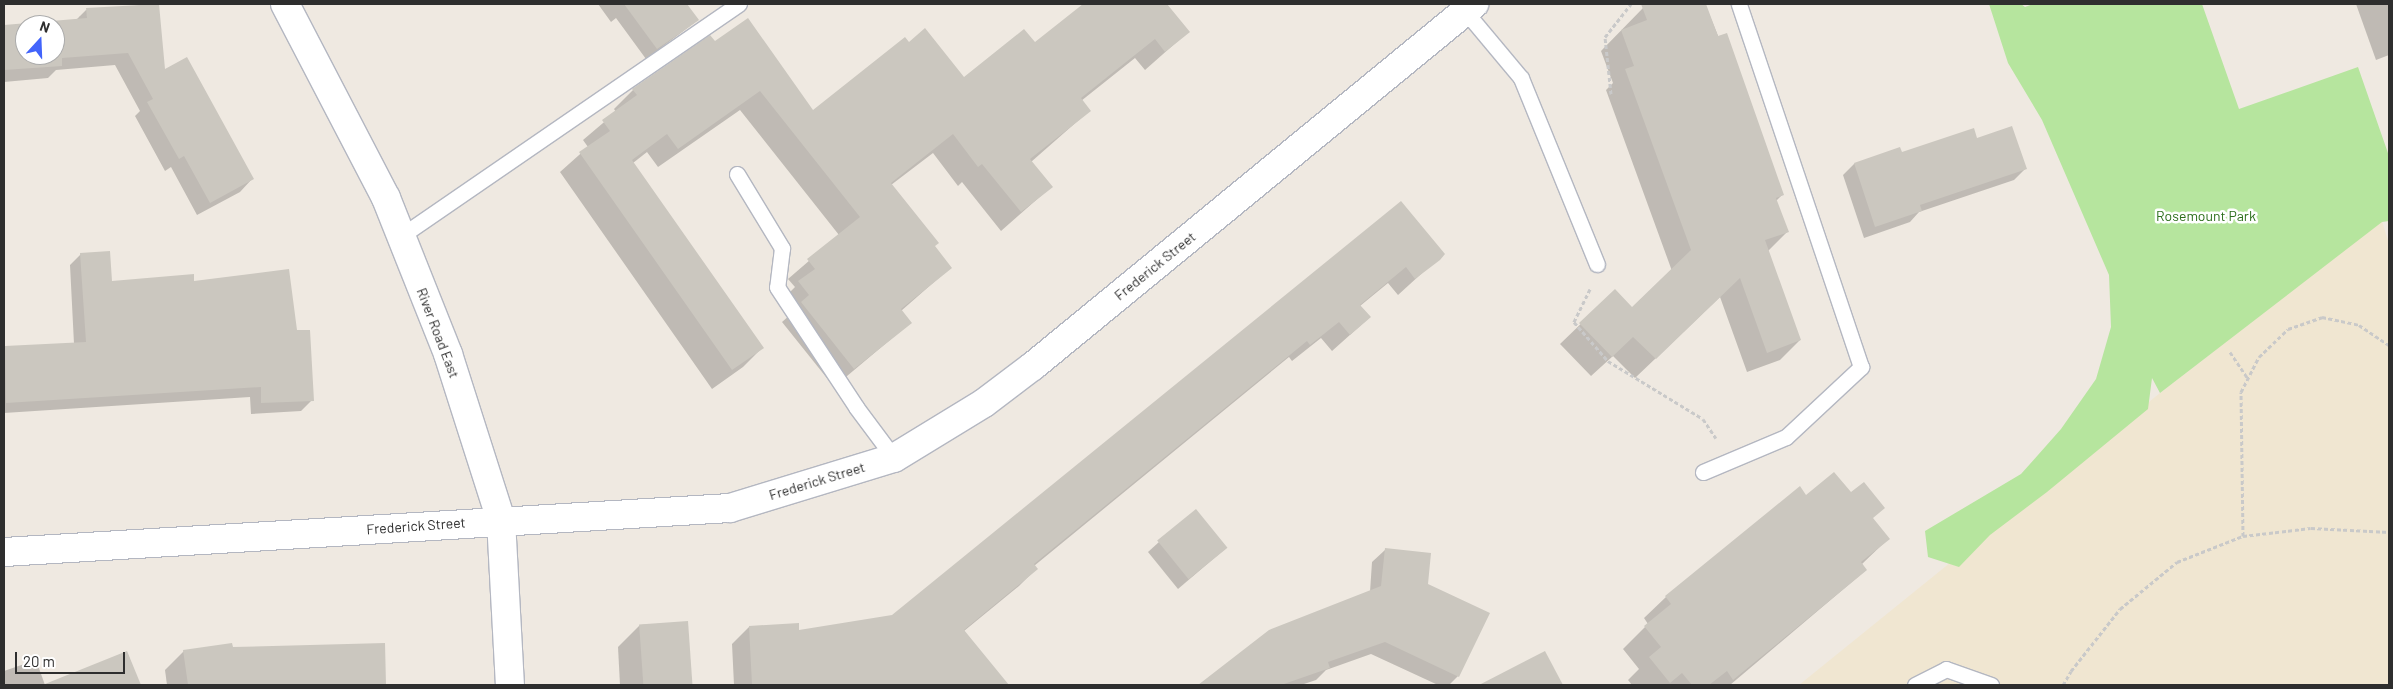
<!DOCTYPE html>
<html>
<head>
<meta charset="utf-8">
<style>
  body { margin:0 }
  #map { position:relative; width:2393px; height:689px; overflow:hidden; background:#efe9e1; font-family:Barlow,sans-serif }
  div>[style] { position:absolute }
  .education>* { inset:0; background:#f0e6d1 }
  .green>* { inset:0; background:#b6e59e }
  .shadow>* { inset:0; background:#0003 }
  .building>* { inset:0; background:#cbc7bf; transform-origin:0 0 }
  .path>* { height:3px; margin-top:-1.5px; transform-origin:0; background:repeating-linear-gradient(90deg,#c9c9c9 0 4px,transparent 0 6.5px) }
  .roads { filter:drop-shadow(1px 0 #b4b7c1) drop-shadow(-1px 0 #b4b7c1) drop-shadow(0 1px #b4b7c1) drop-shadow(0 -1px #b4b7c1) }
  .service>* { height:15px; margin:-7.5px; padding:0 7.5px; transform-origin:7.5px; border-radius:7.5px; background:#fff }
  .tertiary>* { height:28px; margin:-14px; padding:0 14px; transform-origin:14px; border-radius:14px; background:#fff }
  .secondary>* { height:28px; margin:-14px; padding:0 14px; transform-origin:14px; border-radius:14px; background:#fff }
  span { translate:-50% -50%; white-space:nowrap; text-align:center; line-height:1.15; -webkit-text-stroke:5px #fff; paint-order:stroke }
  .park-label { font-size:14px; color:#2c6e1b }
  .street-label { font-size:14px; color:#2e2e2e }
  .frame { position:absolute; inset:0; border:5px solid #2e2e2e; pointer-events:none }
  .north { position:absolute; left:15px; top:15px; width:50px; height:50px; box-sizing:border-box; background:#fff; border:1px solid #ababab; border-radius:50%; rotate:20deg; font-size:14px; font-weight:700; line-height:20px; text-align:center; color:#2e2e2e }
  .north::after { content:''; display:block; margin:auto; width:18px; height:22px; background:#4264fb; clip-path:polygon(50% 0,100% 100%,50% 72%,0 100%) }
  .scale { position:absolute; left:15px; top:652px; width:110px; height:22px; box-sizing:border-box; border:2px solid #2e2e2e; border-top:0; padding-left:6px; font-size:15px; line-height:18px; white-space:nowrap; color:#2e2e2e; -webkit-text-stroke:4px #fff; paint-order:stroke }
</style>
</head>
<body>
<div id="map">
  <div class="education">
    <div style="clip-path:polygon(2382px 221px,2389px 244px,2389px 685px,1799px 685px,2160px 393px)"></div>
  </div>
  <div class="green">
    <div style="clip-path:polygon(1989px 4px,2021px 4px,2025px 7px,2033px 4px,2202px 4px,2239px 109px,2358px 67px,2389px 156px,2389px 221px,2382px 222px,2160px 393px,2152px 378px,2148px 409px,2047px 492px,1990px 535px,1959px 567px,1928px 557px,1925px 531px,2021px 474px,2061px 429px,2096px 379px,2111px 327px,2109px 275px,2042px 120px,2008px 63px)"></div>
  </div>
  <div class="shadow">
    <div style="clip-path:polygon(evenodd,158px 4px,164px 71px,252px 179px,240px 192px,197px 215px,171px 167px,165px 171px,135px 116px,140px 111px,115px 65px,56px 70px,48px 78px,4px 82px,4px 26px,76px 20px,86px 10px,158px 4px,25px 25px,55px 25px,55px 55px,25px 55px,25px 25px)"></div>
    <div style="clip-path:polygon(598px 4px,686px 4px,698px 20px,646px 59px,616px 18px,611px 22px)"></div>
    <div style="clip-path:polygon(1085px 4px,1166px 4px,1188px 32px,1145px 70px,1135px 58px,1081px 101px,1089px 111px,1031px 162px,1051px 187px,1001px 231px,962px 182px,958px 186px,933px 153px,891px 185px,950px 268px,901px 311px,910px 323px,834px 387px,782px 322px,790px 315px,780px 302px,795px 287px,788px 279px,839px 235px,740px 110px,658px 167px,647px 152px,633px 163px,762px 348px,743px 367px,712px 389px,560px 172px,588px 147px,583px 140px,616px 112px,614px 109px,633px 90px,714px 43px,813px 112px,909px 43px,964px 78px,1034px 44px)"></div>
    <div style="clip-path:polygon(1655px 4px,1676px 4px,1679px 11px,1705px 4px,1783px 194px,1776px 201px,1787px 232px,1767px 252px,1800px 340px,1780px 360px,1747px 372px,1720px 297px,1635px 378px,1613px 356px,1591px 376px,1560px 344px,1615px 291px,1632px 309px,1672px 271px,1606px 90px,1613px 83px,1601px 51px,1643px 8px)"></div>
    <div style="clip-path:polygon(2356px 4px,2389px 4px,2389px 55px,2376px 60px)"></div>
    <div style="clip-path:polygon(1977px 140px,2025px 169px,2014px 180px,1919px 212px,1910px 222px,1864px 238px,1843px 175px,1854px 164px,1899px 149px,1901px 154px)"></div>
    <div style="clip-path:polygon(1401px 203px,1443px 254px,1398px 295px,1388px 283px,1360px 306px,1370px 317px,1332px 351px,1321px 338px,1292px 361px,1289px 357px,1034px 566px,1036px 569px,1019px 586px,964px 631px,994px 668px,1000px 685px,734px 685px,732px 644px,749px 627px,798px 631px,893px 616px)"></div>
    <div style="clip-path:polygon(81px 254px,111px 282px,193px 282px,296px 332px,312px 400px,301px 411px,251px 414px,250px 397px,4px 413px,4px 347px,74px 344px,70px 265px)"></div>
    <div style="clip-path:polygon(1806px 496px,1872px 519px,1888px 539px,1862px 564px,1866px 570px,1730px 685px,1632px 685px,1628px 680px,1639px 669px,1623px 649px,1648px 624px,1644px 618px,1666px 597px)"></div>
    <div style="clip-path:polygon(1159px 542px,1226px 548px,1178px 589px,1148px 552px)"></div>
    <div style="clip-path:polygon(1385px 550px,1427px 584px,1458px 676px,1449px 685px,1438px 685px,1371px 654px,1326px 670px,1316px 680px,1301px 685px,1200px 685px,1270px 631px,1370px 592px,1372px 562px)"></div>
    <div style="clip-path:polygon(687px 622px,690px 685px,620px 685px,618px 647px,640px 625px)"></div>
    <div style="clip-path:polygon(383px 645px,385px 685px,167px 685px,165px 670px,184px 651px)"></div>
    <div style="clip-path:polygon(127px 652px,140px 685px,45px 685px)"></div>
    <div style="clip-path:polygon(1545px 653px,1562px 685px,1482px 685px)"></div>
    <div style="clip-path:polygon(36px 660px,45px 685px,4px 685px,4px 671px)"></div>
  </div>
  <div class="building">
    <div style="clip-path:polygon(evenodd,159px 4px,165px 69px,187px 57px,254px 179px,210px 203px,184px 156px,179px 159px,147px 102px,153px 99px,128px 53px,62px 58px,62px 66px,4px 70px,4px 25px,87px 18px,86px 8px,159px 4px,25px 25px,55px 25px,55px 55px,25px 55px,25px 25px)"></div>
    <div style="clip-path:polygon(624px 4px,687px 4px,699px 20px,657px 49px)"></div>
    <div style="clip-path:polygon(1083px 4px,1167px 4px,1190px 32px,1165px 52px,1155px 39px,1081px 98px,1091px 111px,1030px 159px,1053px 187px,1021px 212px,982px 164px,978px 167px,953px 134px,891px 183px,939px 243px,935px 246px,952px 268px,901px 309px,912px 323px,854px 369px,801px 302px,809px 295px,798px 281px,815px 269px,807px 259px,860px 217px,760px 91px,678px 149px,667px 134px,632px 160px,764px 348px,732px 370px,579px 152px,610px 131px,602px 120px,637px 95px,632px 89px,710px 35px,715px 41px,748px 18px,813px 110px,905px 37px,909px 42px,925px 28px,964px 77px,1024px 29px,1035px 42px)"></div>
    <div style="clip-path:polygon(1641px 4px,1706px 4px,1718px 36px,1727px 33px,1784px 195px,1776px 198px,1789px 232px,1765px 240px,1801px 340px,1767px 353px,1740px 278px,1656px 359px,1633px 337px,1612px 357px,1579px 323px,1615px 289px,1632px 307px,1691px 250px,1625px 69px,1634px 66px,1621px 30px,1647px 20px)"></div>
    <div style="clip-path:polygon(2012px 126px,2027px 169px,1920px 205px,1922px 211px,1875px 227px,1854px 163px,1900px 147px,1902px 152px,1974px 128px,1977px 138px)"></div>
    <div style="clip-path:polygon(1401px 201px,1445px 254px,1440px 260px,1415px 279px,1406px 267px,1360px 305px,1371px 317px,1350px 335px,1339px 322px,1310px 345px,1307px 341px,1034px 564px,1038px 569px,964px 630px,1009px 685px,752px 685px,749px 626px,799px 623px,799px 630px,892px 615px)"></div>
    <div style="clip-path:polygon(110px 251px,112px 281px,194px 274px,194px 281px,289px 269px,297px 330px,310px 330px,314px 401px,261px 403px,261px 387px,6px 403px,5px 346px,86px 342px,80px 253px)"></div>
    <div style="clip-path:polygon(1834px 472px,1851px 492px,1864px 482px,1885px 508px,1873px 518px,1890px 539px,1861px 562px,1867px 570px,1733px 680px,1727px 671px,1709px 685px,1692px 685px,1682px 673px,1670px 683px,1649px 657px,1661px 647px,1644px 626px,1671px 604px,1665px 596px,1800px 486px,1806px 495px)"></div>
    <div style="left:1196px;top:509px;width:50px;height:50px;rotate:51deg"></div>
    <div style="clip-path:polygon(1385px 548px,1431px 553px,1428px 584px,1490px 613px,1459px 677px,1385px 642px,1328px 662px,1330px 668px,1281px 685px,1198px 685px,1269px 630px,1381px 586px)"></div>
    <div style="left:688px;top:621px;width:64px;height:49px;rotate:86deg"></div>
    <div style="clip-path:polygon(232px 643px,233px 647px,385px 643px,386px 685px,188px 685px,183px 650px)"></div>
    <div style="clip-path:polygon(127px 651px,141px 685px,45px 685px,45px 684px)"></div>
    <div style="clip-path:polygon(1545px 651px,1563px 685px,1479px 685px)"></div>
  </div>
  <div class="path">
    <div style="left:1611px;top:94px;width:57px;rotate:-96deg"></div>
    <div style="left:1605px;top:37px;width:42px;rotate:-51.8deg"></div>
    <div style="left:1590px;top:289px;width:37px;rotate:116deg"></div>
    <div style="left:1574px;top:322px;width:52px;rotate:48.9deg"></div>
    <div style="left:1608px;top:361px;width:111px;rotate:31.4deg"></div>
    <div style="left:1703px;top:419px;width:23px;rotate:56deg"></div>
    <div style="left:2230px;top:352px;width:32px;rotate:56deg"></div>
    <div style="left:2243px;top:536px;width:144px;rotate:-90.8deg"></div>
    <div style="left:2241px;top:392px;width:39px;rotate:-63deg"></div>
    <div style="left:2259px;top:357px;width:40px;rotate:-44deg"></div>
    <div style="left:2288px;top:329px;width:36px;rotate:-19deg"></div>
    <div style="left:2322px;top:317px;width:38px;rotate:12deg"></div>
    <div style="left:2359px;top:325px;width:36px;rotate:34deg"></div>
    <div style="left:2063px;top:685px;width:16px;rotate:-60deg"></div>
    <div style="left:2071px;top:671px;width:79px;rotate:-51.7deg"></div>
    <div style="left:2120px;top:609px;width:74px;rotate:-39.5deg"></div>
    <div style="left:2177px;top:562px;width:71px;rotate:-21.5deg"></div>
    <div style="left:2243px;top:536px;width:68px;rotate:-6.7deg"></div>
    <div style="left:2311px;top:528px;width:78px;rotate:2.9deg"></div>
  </div>
  <div class="roads">
    <div class="service">
      <div style="left:1465px;top:11px;width:87px;rotate:50.1deg"></div>
      <div style="left:1521px;top:78px;width:201px;rotate:67.8deg"></div>
      <div style="left:737px;top:174px;width:87px;rotate:58.7deg"></div>
      <div style="left:782px;top:248px;width:39px;rotate:97deg"></div>
      <div style="left:777px;top:287px;width:144px;rotate:56.6deg"></div>
      <div style="left:856px;top:407px;width:64px;rotate:53.3deg"></div>
      <div style="left:401px;top:236px;width:410px;rotate:-34.5deg"></div>
      <div style="left:1703px;top:472px;width:90px;rotate:-22.9deg"></div>
      <div style="left:1786px;top:437px;width:103px;rotate:-43deg"></div>
      <div style="left:1861px;top:367px;width:383px;rotate:-108.6deg"></div>
      <div style="left:1915px;top:685px;width:35px;rotate:-27deg"></div>
      <div style="left:1946px;top:669px;width:48px;rotate:19.6deg"></div>
    </div>
    <div class="tertiary">
      <div style="left:285px;top:4px;width:219px;rotate:62.5deg"></div>
      <div style="left:386px;top:198px;width:168px;rotate:68.3deg"></div>
      <div style="left:448px;top:354px;width:174px;rotate:72.3deg"></div>
      <div style="left:501px;top:520px;width:165px;rotate:86.9deg"></div>
    </div>
    <div class="secondary">
      <div style="left:4px;top:552px;width:727px;rotate:-3.47deg"></div>
      <div style="left:730px;top:508px;width:171px;rotate:-17deg"></div>
      <div style="left:894px;top:458px;width:105px;rotate:-31.4deg"></div>
      <div style="left:984px;top:403px;width:61px;rotate:-37.1deg"></div>
      <div style="left:1033px;top:366px;width:571px;rotate:-39.38deg"></div>
    </div>
  </div>
  <div class="park-label">
    <span style="left:2206px;top:216px">Rosemount Park</span>
  </div>
  <div class="street-label">
    <span style="left:1155px;top:266px;rotate:-39deg">Frederick Street</span>
    <span style="left:438px;top:333px;rotate:69deg">River Road East</span>
    <span style="left:817px;top:481px;rotate:-17deg">Frederick Street</span>
    <span style="left:416px;top:526px;rotate:-4deg">Frederick Street</span>
  </div>
  <div class="frame"></div>
  <div class="north">N</div>
  <div class="scale">20 m</div>
</div>
</body>
</html>
